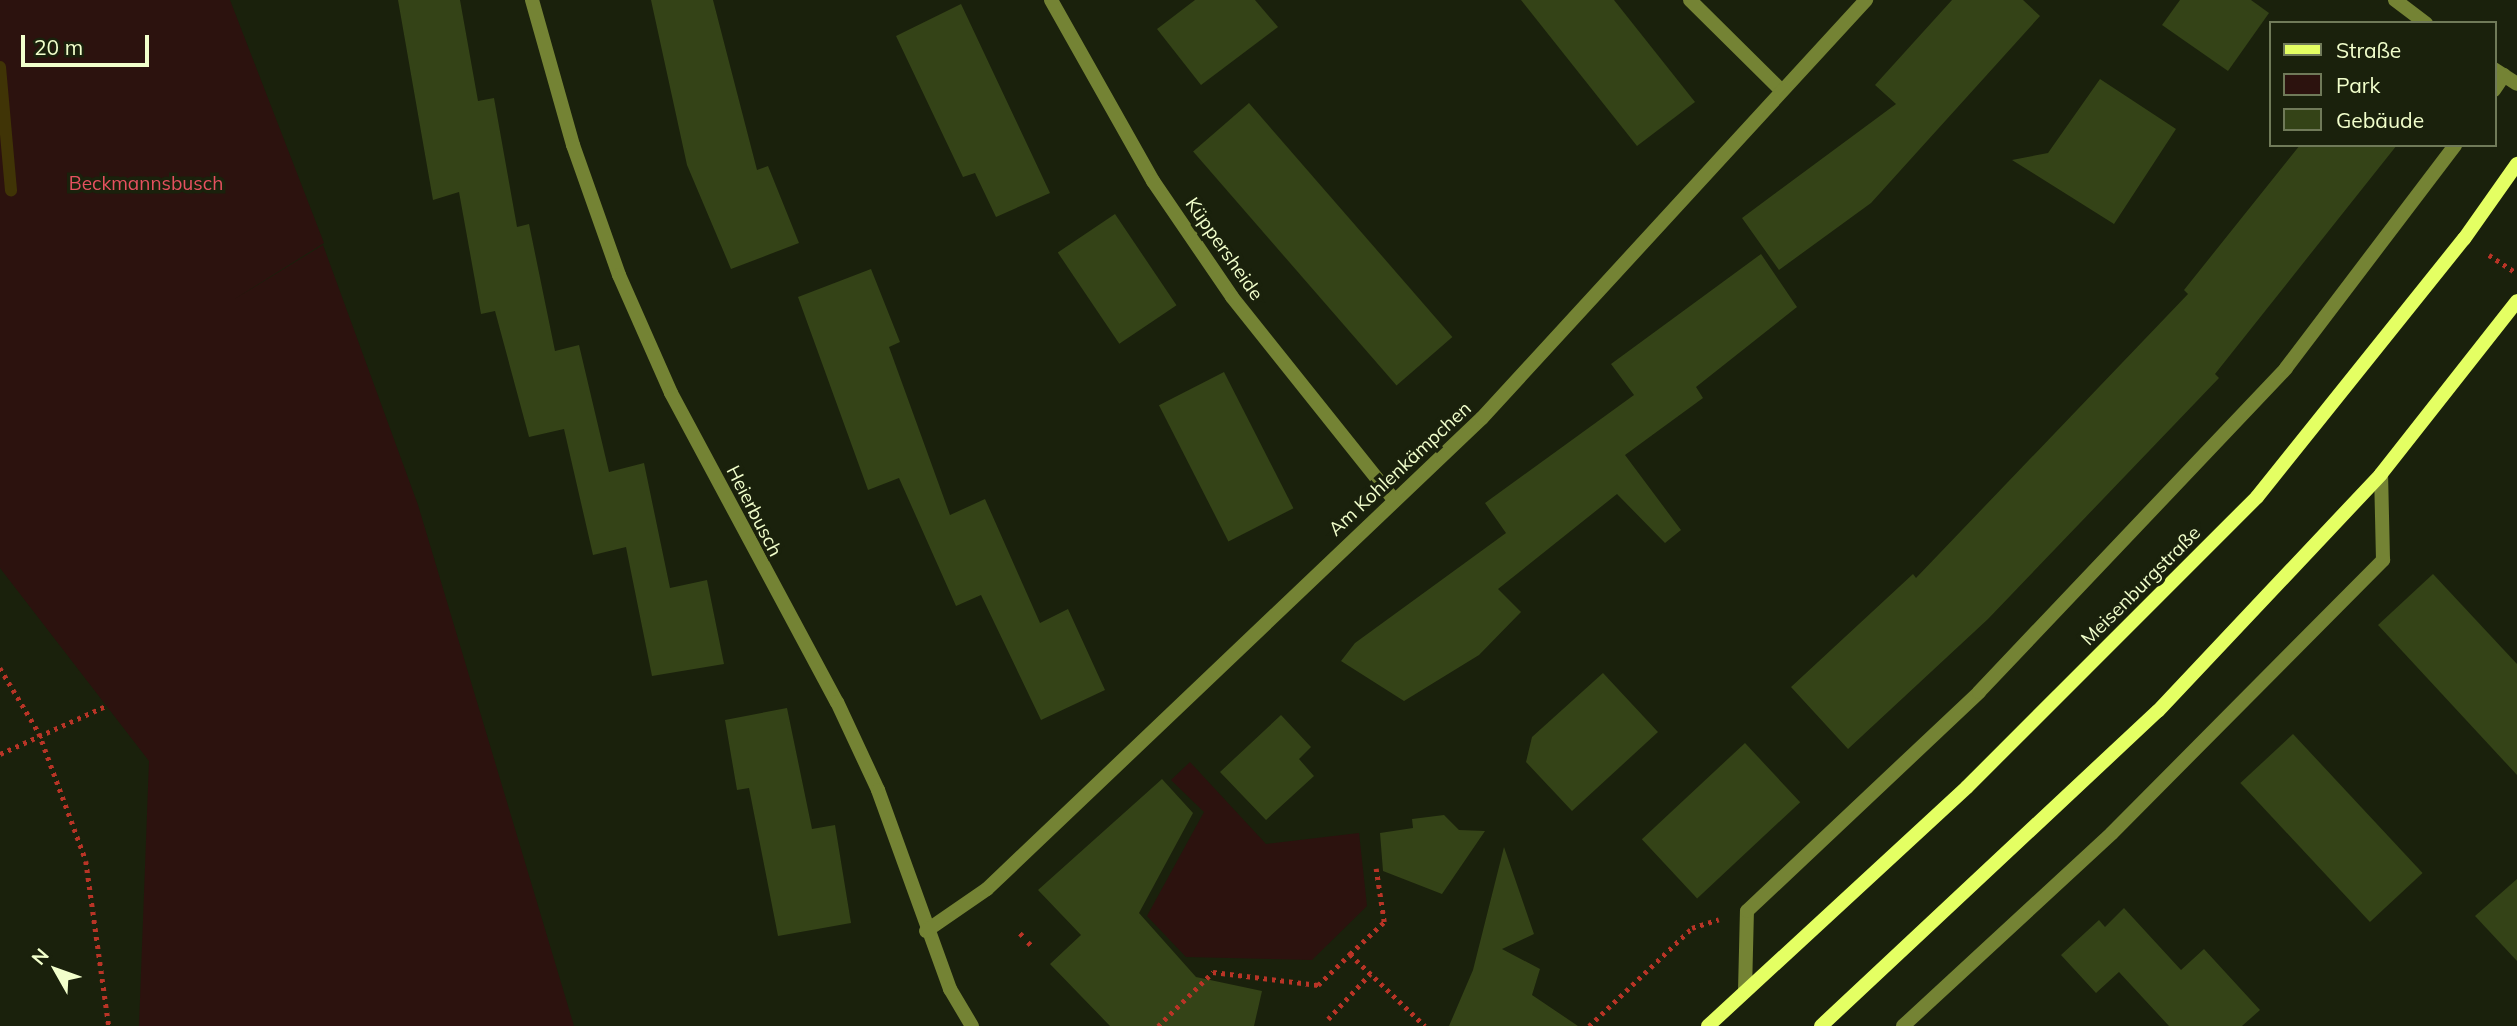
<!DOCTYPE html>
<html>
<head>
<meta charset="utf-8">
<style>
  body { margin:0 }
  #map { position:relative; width:2517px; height:1026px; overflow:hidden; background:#1a210c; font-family:Mulish,sans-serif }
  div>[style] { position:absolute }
  .green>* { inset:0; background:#2c120e }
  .stream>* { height:12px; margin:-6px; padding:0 6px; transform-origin:6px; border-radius:6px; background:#403406 }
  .building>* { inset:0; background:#344317; transform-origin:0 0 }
  .path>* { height:4.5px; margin-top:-2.25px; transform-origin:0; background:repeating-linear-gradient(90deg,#b93426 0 3.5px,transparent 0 8.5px) }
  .minor>* { height:14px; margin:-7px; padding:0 7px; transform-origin:7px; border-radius:7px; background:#748334 }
  .secondary>* { height:14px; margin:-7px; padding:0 7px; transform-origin:7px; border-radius:7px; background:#e4ff63 }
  span { translate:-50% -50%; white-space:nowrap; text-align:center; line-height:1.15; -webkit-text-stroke:7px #1a210c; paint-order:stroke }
  .park-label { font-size:19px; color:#e65160 }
  .street-label { font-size:19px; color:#f2ffcc }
  .legend { position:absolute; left:2269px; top:21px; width:228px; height:126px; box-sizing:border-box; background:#1a210c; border:2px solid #707a59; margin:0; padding:9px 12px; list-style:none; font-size:21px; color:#f2ffcc }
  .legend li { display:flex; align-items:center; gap:14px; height:35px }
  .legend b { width:35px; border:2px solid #707a59 }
  .north { position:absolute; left:21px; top:935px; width:70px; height:70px; -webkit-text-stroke:5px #1a210c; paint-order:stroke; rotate:310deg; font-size:19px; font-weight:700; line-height:28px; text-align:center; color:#f2ffcc }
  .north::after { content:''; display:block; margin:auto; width:24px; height:32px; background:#f2ffcc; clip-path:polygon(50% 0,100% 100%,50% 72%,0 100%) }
  .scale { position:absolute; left:21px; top:35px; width:128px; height:32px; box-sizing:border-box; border:4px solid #f2ffcc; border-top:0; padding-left:9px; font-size:21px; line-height:24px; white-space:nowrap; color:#f2ffcc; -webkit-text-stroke:5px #1a210c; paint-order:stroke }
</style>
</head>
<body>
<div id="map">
  <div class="green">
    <div style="clip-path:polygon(0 0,230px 0,324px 243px,233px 300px,323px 245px,418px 505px,574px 1026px,139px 1026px,149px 761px,0 568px)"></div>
    <div style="clip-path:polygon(1190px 762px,1266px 844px,1359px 833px,1367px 906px,1312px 960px,1186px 957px,1147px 916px,1204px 812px,1171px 780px)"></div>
  </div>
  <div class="stream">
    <div style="left:0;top:67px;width:124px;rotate:84.9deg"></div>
  </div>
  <div class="building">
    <div style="clip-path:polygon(398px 0,460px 0,478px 101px,494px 98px,517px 227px,529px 224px,555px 351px,579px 345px,609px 472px,644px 463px,670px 588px,707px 580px,724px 664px,652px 676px,626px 547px,593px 555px,564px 429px,529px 437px,495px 311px,481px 314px,459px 192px,433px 200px)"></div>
    <div style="clip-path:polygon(651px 0,713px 0,757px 170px,768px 166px,799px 243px,731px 269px,687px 165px)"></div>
    <div style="clip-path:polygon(1195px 0,1255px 0,1278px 27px,1201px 85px,1157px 29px)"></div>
    <div style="clip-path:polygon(1521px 0,1614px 0,1695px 102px,1637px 146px)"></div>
    <div style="clip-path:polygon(1952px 0,2023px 0,2040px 16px,1871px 203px,1779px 270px,1742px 218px,1896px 104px,1875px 85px)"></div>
    <div style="clip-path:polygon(2180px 0,2251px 0,2269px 13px,2228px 71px,2162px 25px)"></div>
    <div style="clip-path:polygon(961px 4px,1050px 193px,996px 217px,975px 173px,963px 177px,896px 36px)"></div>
    <div style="clip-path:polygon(2100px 79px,2176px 129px,2114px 224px,2012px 160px,2048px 153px)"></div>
    <div style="left:1249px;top:103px;width:310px;height:74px;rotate:49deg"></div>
    <div style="clip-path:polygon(2300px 145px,2397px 145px,2215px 374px,2219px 378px,1988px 619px,1848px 749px,1791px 687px,1913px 574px,1916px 578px,2188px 294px,2184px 290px)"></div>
    <div style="left:1115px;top:214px;width:110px;height:69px;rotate:56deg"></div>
    <div style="clip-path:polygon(1761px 254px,1797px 307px,1696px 387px,1703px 398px,1625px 455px,1681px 530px,1665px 543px,1617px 494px,1498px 589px,1521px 612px,1479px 655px,1404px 701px,1341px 661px,1355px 643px,1506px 533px,1485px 503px,1634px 395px,1611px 364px)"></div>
    <div style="clip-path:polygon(871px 269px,900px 342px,889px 347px,950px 515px,985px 499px,1040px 623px,1068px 609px,1105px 690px,1041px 720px,981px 595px,956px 606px,899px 478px,868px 490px,798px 297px)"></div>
    <div style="left:1224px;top:372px;width:153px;height:73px;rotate:63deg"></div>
    <div style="clip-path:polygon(2433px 574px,2517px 664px,2517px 775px,2378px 625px)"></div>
    <div style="clip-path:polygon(1603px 673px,1658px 732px,1572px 811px,1526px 762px,1532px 737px)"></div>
    <div style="clip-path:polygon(787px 708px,812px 829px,835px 825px,851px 923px,778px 936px,749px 788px,737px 790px,725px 720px)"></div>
    <div style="clip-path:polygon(1281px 715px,1311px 747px,1299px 759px,1314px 776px,1266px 820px,1220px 772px)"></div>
    <div style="left:2293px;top:734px;width:190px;height:72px;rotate:47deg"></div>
    <div style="left:1745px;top:743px;width:81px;height:141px;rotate:47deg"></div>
    <div style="clip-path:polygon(1162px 779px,1193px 813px,1139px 913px,1196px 977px,1262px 991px,1254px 1026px,1110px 1026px,1050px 964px,1081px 935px,1038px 890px)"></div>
    <div style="clip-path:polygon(1444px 815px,1459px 830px,1485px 831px,1442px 894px,1383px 871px,1380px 833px,1413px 828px,1412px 819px)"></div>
    <div style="clip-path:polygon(1504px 847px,1534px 934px,1502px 949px,1540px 969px,1532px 995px,1578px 1026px,1449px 1026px,1473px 970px)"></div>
    <div style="clip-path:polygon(2517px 879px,2517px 961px,2475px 916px)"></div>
    <div style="clip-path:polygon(2124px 908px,2181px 970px,2204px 949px,2260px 1010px,2242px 1026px,2169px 1026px,2119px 972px,2096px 993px,2061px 955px,2099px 920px,2105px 927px)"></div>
  </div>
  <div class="path">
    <div style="left:2489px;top:255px;width:30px;rotate:33deg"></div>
    <div style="left:0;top:668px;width:76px;rotate:59deg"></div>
    <div style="left:39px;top:733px;width:136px;rotate:69.8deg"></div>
    <div style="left:86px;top:861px;width:167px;rotate:82.1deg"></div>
    <div style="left:0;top:754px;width:116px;rotate:-24.4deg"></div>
    <div style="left:1020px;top:933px;width:7px;rotate:45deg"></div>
    <div style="left:1028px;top:942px;width:7px;rotate:45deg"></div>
    <div style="left:1350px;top:954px;width:47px;rotate:-43.3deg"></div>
    <div style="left:1384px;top:922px;width:54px;rotate:-98.6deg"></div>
    <div style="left:1328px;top:1019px;width:62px;rotate:-47deg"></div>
    <div style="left:1158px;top:1026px;width:77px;rotate:-44.5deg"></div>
    <div style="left:1213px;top:972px;width:106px;rotate:7.1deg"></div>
    <div style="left:1318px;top:985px;width:45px;rotate:-44.1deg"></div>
    <div style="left:1350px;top:954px;width:104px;rotate:43.8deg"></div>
    <div style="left:1589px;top:1026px;width:142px;rotate:-43.6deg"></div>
    <div style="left:1692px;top:928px;width:28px;rotate:-18deg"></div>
  </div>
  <div class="minor">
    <div style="left:532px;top:0;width:151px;rotate:74.2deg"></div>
    <div style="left:573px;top:145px;width:138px;rotate:70.5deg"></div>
    <div style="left:619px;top:275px;width:129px;rotate:66.2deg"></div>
    <div style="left:671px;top:393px;width:351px;rotate:61.8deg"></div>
    <div style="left:837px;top:702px;width:97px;rotate:65deg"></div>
    <div style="left:878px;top:790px;width:212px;rotate:70.1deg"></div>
    <div style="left:950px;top:989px;width:43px;rotate:59.3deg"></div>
    <div style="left:1051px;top:0;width:208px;rotate:60.6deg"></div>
    <div style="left:1153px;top:181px;width:140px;rotate:55.7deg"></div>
    <div style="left:1232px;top:297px;width:260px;rotate:51.4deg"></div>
    <div style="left:1690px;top:0;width:128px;rotate:44.7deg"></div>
    <div style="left:2395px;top:0;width:39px;rotate:37deg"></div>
    <div style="left:2494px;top:69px;width:27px;rotate:33deg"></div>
    <div style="left:2494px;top:90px;width:18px;rotate:-56deg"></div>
    <div style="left:926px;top:931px;width:74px;rotate:-34.5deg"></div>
    <div style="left:987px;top:889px;width:683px;rotate:-43.58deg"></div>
    <div style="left:1482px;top:418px;width:568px;rotate:-47.43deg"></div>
    <div style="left:1745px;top:991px;width:80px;rotate:-88.6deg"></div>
    <div style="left:1747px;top:911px;width:319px;rotate:-43.3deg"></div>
    <div style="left:1979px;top:692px;width:446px;rotate:-46.5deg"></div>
    <div style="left:2286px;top:368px;width:280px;rotate:-52.8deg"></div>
    <div style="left:1903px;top:1026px;width:284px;rotate:-42.7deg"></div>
    <div style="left:2112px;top:833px;width:385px;rotate:-45.2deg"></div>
    <div style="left:2383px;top:560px;width:86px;rotate:-91.3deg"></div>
  </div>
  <div class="secondary">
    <div style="left:1708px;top:1026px;width:352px;rotate:-42.7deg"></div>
    <div style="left:1967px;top:787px;width:410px;rotate:-45deg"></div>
    <div style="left:2257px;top:497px;width:331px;rotate:-51.3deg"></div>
    <div style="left:2464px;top:239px;width:92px;rotate:-54.8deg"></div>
    <div style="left:1821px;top:1026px;width:461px;rotate:-43.1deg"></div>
    <div style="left:2158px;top:711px;width:325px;rotate:-46.7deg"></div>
    <div style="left:2381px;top:474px;width:220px;rotate:-51.8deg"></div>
  </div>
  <div class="park-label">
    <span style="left:146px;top:184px">Beckmannsbusch</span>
  </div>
  <div class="street-label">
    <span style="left:1224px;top:249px;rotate:55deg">Küppersheide</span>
    <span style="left:1400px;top:469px;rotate:-43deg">Am Kohlenkämpchen</span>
    <span style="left:754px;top:511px;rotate:63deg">Heierbusch</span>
    <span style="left:2141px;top:586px;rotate:-45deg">Meisenburgstraße</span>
  </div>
  <ul class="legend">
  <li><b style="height:9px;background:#e4ff63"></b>Straße</li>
  <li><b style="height:19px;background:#2c120e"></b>Park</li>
  <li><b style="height:19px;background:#344317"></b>Gebäude</li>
  </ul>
  <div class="north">N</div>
  <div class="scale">20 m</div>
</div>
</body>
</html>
